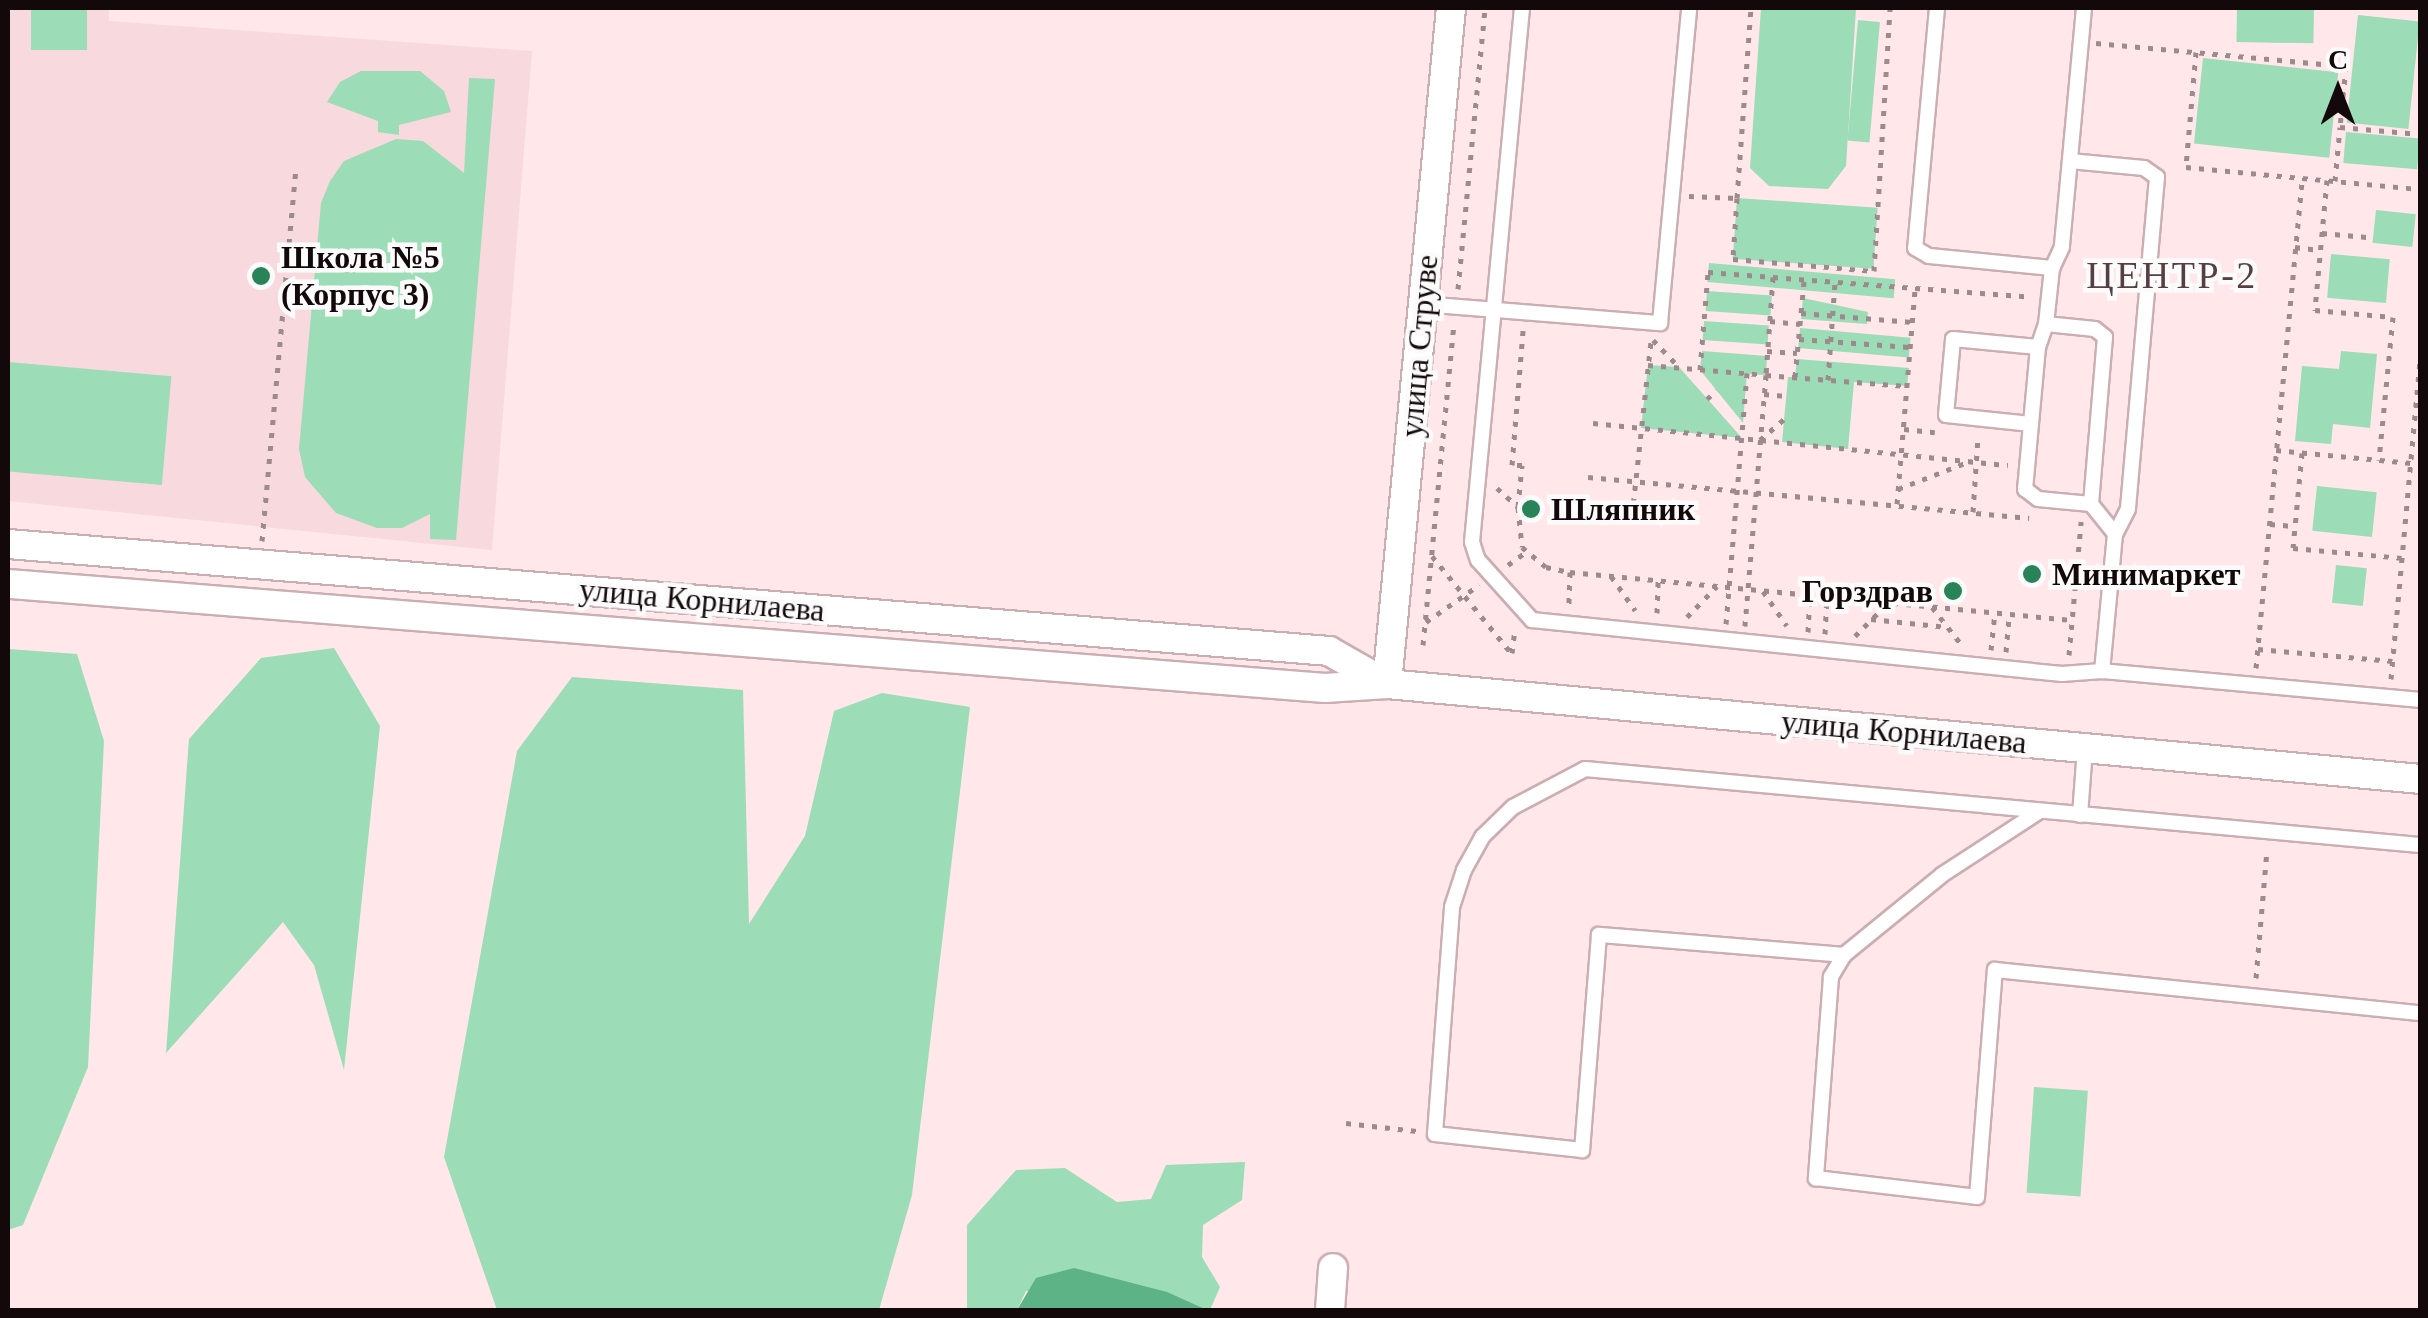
<!DOCTYPE html>
<html>
<head>
<meta charset="utf-8">
<style>
  body { margin:0 }
  #map { position:relative; width:2428px; height:1318px; overflow:hidden; background:#ffe7ea; font-family:"Times New Roman",serif }
  div>[style] { position:absolute }
  .built>* { inset:0; background:#f7d9de }
  .green>* { inset:0; background:#9cdcb7; transform-origin:0 0 }
  .water>* { inset:0; background:#5db286 }
  .path>* { height:5px; margin-top:-2.5px; transform-origin:0; background:repeating-linear-gradient(90deg,#9c8a8d 0 5px,transparent 0 13px) }
  .roads { filter:drop-shadow(2px 0 #caaeb2) drop-shadow(-2px 0 #caaeb2) drop-shadow(0 2px #caaeb2) drop-shadow(0 -2px #caaeb2) }
  .lane>* { height:14px; margin:-7px; padding:0 7px; transform-origin:7px; border-radius:7px; background:#fff }
  .street>* { height:28px; margin:-14px; padding:0 14px; transform-origin:14px; border-radius:14px; background:#fff }
  .dots>* { width:28px; height:28px; translate:-50% -50%; box-sizing:border-box; border:5px solid #fbfbfb; border-radius:50% }
  span { translate:-50% -50%; white-space:nowrap; text-align:center; line-height:1.15; -webkit-text-stroke:9px #fbfbfb; paint-order:stroke }
  .poi-label { font-size:32px; color:#13090b; font-weight:700 }
  .left { translate:0 -50%; text-align:left }
  .right { translate:-100% -50%; text-align:right }
  .street-label { font-size:32px; color:#13090b }
  .quarter-label { font-size:38px; color:#563f43; letter-spacing:2.5px }
  .frame { position:absolute; inset:0; border:10px solid #13090b; pointer-events:none }
  .north { position:absolute; left:2288px; top:40px; width:100px; height:100px; -webkit-text-stroke:8px #fbfbfb; paint-order:stroke; rotate:0deg; font-size:28px; font-weight:700; line-height:40px; text-align:center; color:#13090b }
  .north::after { content:''; display:block; margin:auto; width:35px; height:45px; background:#13090b; clip-path:polygon(50% 0,100% 100%,50% 72%,0 100%) }
</style>
</head>
<body>
<div id="map">
  <div class="built">
    <div style="clip-path:polygon(8px 8px,109px 8px,109px 21px,532px 51px,492px 550px,8px 501px)"></div>
  </div>
  <div class="green">
    <div style="left:31px;top:8px;width:56px;height:42px"></div>
    <div style="clip-path:polygon(1761px 8px,1856px 8px,1846px 166px,1828px 189px,1769px 186px,1750px 168px)"></div>
    <div style="left:2237px;top:8px;width:77px;height:34px;rotate:1deg"></div>
    <div style="left:2358px;top:15px;width:62px;height:108px;rotate:6deg"></div>
    <div style="left:1858px;top:20px;width:22px;height:121px;rotate:5deg"></div>
    <div style="left:2203px;top:58px;width:136px;height:86px;rotate:6deg"></div>
    <div style="clip-path:polygon(361px 71px,420px 71px,444px 91px,451px 112px,399px 125px,399px 135px,378px 132px,378px 121px,327px 102px,340px 82px)"></div>
    <div style="clip-path:polygon(469px 78px,495px 79px,456px 540px,430px 539px,430px 514px,402px 528px,377px 528px,336px 513px,305px 477px,299px 449px,321px 203px,330px 181px,344px 161px,396px 139px,423px 141px,464px 173px)"></div>
    <div style="left:2346px;top:132px;width:74px;height:31px;rotate:5deg"></div>
    <div style="left:1737px;top:198px;width:141px;height:61px;rotate:4deg"></div>
    <div style="left:2376px;top:210px;width:40px;height:33px;rotate:6deg"></div>
    <div style="left:2331px;top:254px;width:59px;height:44px;rotate:5deg"></div>
    <div style="left:1709px;top:263px;width:187px;height:19px;rotate:5deg"></div>
    <div style="left:1707px;top:291px;width:65px;height:20px;rotate:4deg"></div>
    <div style="clip-path:polygon(1803px 298px,1868px 312px,1867px 324px,1801px 319px)"></div>
    <div style="left:1704px;top:321px;width:65px;height:19px;rotate:4deg"></div>
    <div style="left:1800px;top:328px;width:111px;height:20px;rotate:5deg"></div>
    <div style="clip-path:polygon(1702px 351px,1767px 356px,1766px 375px,1747px 374px,1743px 423px,1700px 370px)"></div>
    <div style="clip-path:polygon(2341px 351px,2377px 354px,2370px 428px,2333px 424px,2331px 444px,2295px 441px,2302px 366px,2339px 369px)"></div>
    <div style="clip-path:polygon(1797px 359px,1909px 368px,1907px 386px,1854px 382px,1848px 449px,1782px 442px,1788px 377px,1795px 377px)"></div>
    <div style="left:8px;top:362px;width:164px;height:109px;rotate:5deg"></div>
    <div style="clip-path:polygon(1648px 365px,1679px 367px,1742px 438px,1641px 428px)"></div>
    <div style="left:2317px;top:486px;width:60px;height:45px;rotate:6deg"></div>
    <div style="left:2336px;top:565px;width:31px;height:38px;rotate:6deg"></div>
    <div style="clip-path:polygon(334px 648px,380px 726px,344px 1070px,314px 965px,283px 922px,166px 1053px,189px 739px,261px 658px)"></div>
    <div style="clip-path:polygon(8px 649px,77px 654px,104px 741px,88px 1067px,23px 1225px,8px 1230px)"></div>
    <div style="clip-path:polygon(572px 677px,743px 690px,749px 924px,805px 836px,834px 711px,882px 693px,970px 707px,912px 1195px,879px 1310px,497px 1310px,444px 1157px,517px 751px)"></div>
    <div style="left:2034px;top:1087px;width:54px;height:106px;rotate:4deg"></div>
    <div style="clip-path:polygon(1245px 1162px,1242px 1200px,1203px 1225px,1202px 1257px,1220px 1287px,1210px 1310px,1026px 1291px,1017px 1310px,967px 1310px,967px 1225px,1016px 1170px,1065px 1168px,1117px 1202px,1151px 1199px,1166px 1165px)"></div>
  </div>
  <div class="water">
    <div style="clip-path:polygon(1074px 1268px,1167px 1292px,1207px 1310px,1017px 1310px,1036px 1278px)"></div>
  </div>
  <div class="path">
    <div style="left:2096px;top:43px;width:251px;rotate:5.3deg"></div>
    <div style="left:2346px;top:66px;width:61px;rotate:95.6deg"></div>
    <div style="left:2196px;top:52px;width:115px;rotate:95deg"></div>
    <div style="left:2186px;top:167px;width:235px;rotate:5.4deg"></div>
    <div style="left:2327px;top:180px;width:131px;rotate:95.3deg"></div>
    <div style="left:2315px;top:310px;width:78px;rotate:5.1deg"></div>
    <div style="left:2393px;top:317px;width:144px;rotate:95.6deg"></div>
    <div style="left:2335px;top:181px;width:54px;rotate:-84.7deg"></div>
    <div style="left:2340px;top:127px;width:80px;rotate:5deg"></div>
    <div style="left:1689px;top:196px;width:48px;rotate:2.4deg"></div>
    <div style="left:1737px;top:198px;width:191px;rotate:-85.8deg"></div>
    <div style="left:1737px;top:198px;width:61px;rotate:93.8deg"></div>
    <div style="left:1733px;top:259px;width:142px;rotate:4.9deg"></div>
    <div style="left:1874px;top:271px;width:263px;rotate:-86.5deg"></div>
    <div style="left:2322px;top:233px;width:45px;rotate:5.1deg"></div>
    <div style="left:2295px;top:247px;width:26px;rotate:7deg"></div>
    <div style="left:1773px;top:277px;width:98px;rotate:94.1deg"></div>
    <div style="left:1766px;top:375px;width:141px;rotate:4.5deg"></div>
    <div style="left:1458px;top:289px;width:282px;rotate:-84.5deg"></div>
    <div style="left:1801px;top:313px;width:112px;rotate:4.6deg"></div>
    <div style="left:1770px;top:321px;width:30px;rotate:6deg"></div>
    <div style="left:1799px;top:339px;width:111px;rotate:4.1deg"></div>
    <div style="left:1653px;top:340px;width:37px;rotate:46deg"></div>
    <div style="left:1767px;top:351px;width:30px;rotate:4deg"></div>
    <div style="left:1648px;top:365px;width:118px;rotate:4.8deg"></div>
    <div style="left:1766px;top:375px;width:252px;rotate:94.8deg"></div>
    <div style="left:1700px;top:370px;width:98px;rotate:-85.3deg"></div>
    <div style="left:1708px;top:272px;width:324px;rotate:4.4deg"></div>
    <div style="left:1795px;top:377px;width:96px;rotate:-84.6deg"></div>
    <div style="left:1828px;top:380px;width:98px;rotate:-85.9deg"></div>
    <div style="left:1764px;top:394px;width:23px;rotate:5deg"></div>
    <div style="left:1707px;top:399px;width:13px;rotate:-42deg"></div>
    <div style="left:1593px;top:423px;width:417px;rotate:5.8deg"></div>
    <div style="left:1904px;top:429px;width:31px;rotate:6deg"></div>
    <div style="left:1760px;top:440px;width:32px;rotate:-41deg"></div>
    <div style="left:2276px;top:450px;width:136px;rotate:5.5deg"></div>
    <div style="left:2302px;top:453px;width:95px;rotate:95.4deg"></div>
    <div style="left:2293px;top:548px;width:109px;rotate:5.2deg"></div>
    <div style="left:1588px;top:477px;width:443px;rotate:5.3deg"></div>
    <div style="left:1497px;top:488px;width:28px;rotate:42deg"></div>
    <div style="left:1518px;top:507px;width:40px;rotate:84.3deg"></div>
    <div style="left:1522px;top:547px;width:31px;rotate:40deg"></div>
    <div style="left:1546px;top:567px;width:25px;rotate:12deg"></div>
    <div style="left:1570px;top:572px;width:33px;rotate:92deg"></div>
    <div style="left:1898px;top:489px;width:72px;rotate:-21.2deg"></div>
    <div style="left:1897px;top:504px;width:217px;rotate:-85.2deg"></div>
    <div style="left:1518px;top:507px;width:42px;rotate:-84.6deg"></div>
    <div style="left:1522px;top:465px;width:10px;rotate:180deg"></div>
    <div style="left:1512px;top:465px;width:135px;rotate:-85.3deg"></div>
    <div style="left:1973px;top:512px;width:75px;rotate:-86.2deg"></div>
    <div style="left:1632px;top:516px;width:177px;rotate:-83.8deg"></div>
    <div style="left:2270px;top:524px;width:25px;rotate:5deg"></div>
    <div style="left:262px;top:541px;width:374px;rotate:-84.8deg"></div>
    <div style="left:1432px;top:556px;width:127px;rotate:50.8deg"></div>
    <div style="left:1508px;top:565px;width:22px;rotate:-36deg"></div>
    <div style="left:1570px;top:572px;width:504px;rotate:5.46deg"></div>
    <div style="left:1611px;top:576px;width:42px;rotate:54.8deg"></div>
    <div style="left:1763px;top:591px;width:42px;rotate:55.6deg"></div>
    <div style="left:1932px;top:607px;width:47px;rotate:51.9deg"></div>
    <div style="left:1657px;top:613px;width:32px;rotate:-88deg"></div>
    <div style="left:1687px;top:617px;width:43px;rotate:-45.9deg"></div>
    <div style="left:1871px;top:619px;width:77px;rotate:5.9deg"></div>
    <div style="left:1426px;top:622px;width:65px;rotate:-34.9deg"></div>
    <div style="left:1726px;top:624px;width:252px;rotate:-85.2deg"></div>
    <div style="left:1808px;top:632px;width:37px;rotate:-87deg"></div>
    <div style="left:1825px;top:634px;width:37px;rotate:-87deg"></div>
    <div style="left:1855px;top:636px;width:47px;rotate:-45deg"></div>
    <div style="left:1423px;top:645px;width:321px;rotate:-84.5deg"></div>
    <div style="left:2258px;top:649px;width:135px;rotate:5.1deg"></div>
    <div style="left:1991px;top:650px;width:37px;rotate:-84deg"></div>
    <div style="left:2006px;top:652px;width:37px;rotate:-85deg"></div>
    <div style="left:1512px;top:653px;width:23px;rotate:-83deg"></div>
    <div style="left:2069px;top:655px;width:134px;rotate:-84.8deg"></div>
    <div style="left:2256px;top:668px;width:492px;rotate:-84.6deg"></div>
    <div style="left:2391px;top:679px;width:322px;rotate:-84.8deg"></div>
    <div style="left:2256px;top:978px;width:128px;rotate:-85.1deg"></div>
    <div style="left:1346px;top:1123px;width:71px;rotate:6.4deg"></div>
  </div>
  <div class="roads">
    <div class="lane">
      <div style="left:1522px;top:8px;width:536px;rotate:95.35deg"></div>
      <div style="left:1472px;top:542px;width:19px;rotate:72deg"></div>
      <div style="left:1478px;top:560px;width:81px;rotate:48deg"></div>
      <div style="left:1532px;top:620px;width:533px;rotate:5.82deg"></div>
      <div style="left:2062px;top:674px;width:40px;rotate:-4.3deg"></div>
      <div style="left:2102px;top:671px;width:319px;rotate:5.2deg"></div>
      <div style="left:1937px;top:8px;width:241px;rotate:95.2deg"></div>
      <div style="left:1915px;top:248px;width:16px;rotate:30deg"></div>
      <div style="left:1929px;top:256px;width:124px;rotate:5.6deg"></div>
      <div style="left:2084px;top:8px;width:240px;rotate:95.3deg"></div>
      <div style="left:2062px;top:247px;width:23px;rotate:115deg"></div>
      <div style="left:2052px;top:268px;width:56px;rotate:96.1deg"></div>
      <div style="left:2046px;top:324px;width:49px;rotate:5.8deg"></div>
      <div style="left:2095px;top:329px;width:13px;rotate:39deg"></div>
      <div style="left:2105px;top:337px;width:168px;rotate:94.8deg"></div>
      <div style="left:2091px;top:504px;width:38px;rotate:51deg"></div>
      <div style="left:2115px;top:534px;width:138px;rotate:95.4deg"></div>
      <div style="left:2070px;top:161px;width:74px;rotate:5.4deg"></div>
      <div style="left:2144px;top:168px;width:16px;rotate:35deg"></div>
      <div style="left:2157px;top:177px;width:333px;rotate:95deg"></div>
      <div style="left:2128px;top:509px;width:28px;rotate:117deg"></div>
      <div style="left:1423px;top:304px;width:238px;rotate:4.6deg"></div>
      <div style="left:1660px;top:323px;width:316px;rotate:-84.7deg"></div>
      <div style="left:2046px;top:324px;width:24px;rotate:109deg"></div>
      <div style="left:2038px;top:347px;width:143px;rotate:95.2deg"></div>
      <div style="left:2025px;top:489px;width:16px;rotate:38deg"></div>
      <div style="left:2038px;top:499px;width:53px;rotate:5.4deg"></div>
      <div style="left:2031px;top:424px;width:85px;rotate:-174deg"></div>
      <div style="left:1946px;top:415px;width:76px;rotate:-84.7deg"></div>
      <div style="left:1953px;top:339px;width:85px;rotate:5.4deg"></div>
      <div style="left:2040px;top:811px;width:117px;rotate:146.9deg"></div>
      <div style="left:1942px;top:875px;width:127px;rotate:140.8deg"></div>
      <div style="left:1844px;top:955px;width:26px;rotate:121deg"></div>
      <div style="left:1831px;top:977px;width:202px;rotate:94.3deg"></div>
      <div style="left:1816px;top:1178px;width:162px;rotate:6.7deg"></div>
      <div style="left:1977px;top:1197px;width:228px;rotate:-85.5deg"></div>
      <div style="left:1995px;top:970px;width:427px;rotate:5.8deg"></div>
      <div style="left:2080px;top:815px;width:67px;rotate:-85.7deg"></div>
      <div style="left:1844px;top:955px;width:246px;rotate:-175.3deg"></div>
      <div style="left:1599px;top:935px;width:216px;rotate:94.5deg"></div>
      <div style="left:1582px;top:1150px;width:148px;rotate:-173.8deg"></div>
      <div style="left:1435px;top:1134px;width:228px;rotate:-85.7deg"></div>
      <div style="left:1452px;top:907px;width:39px;rotate:-72deg"></div>
      <div style="left:1464px;top:870px;width:38px;rotate:-61deg"></div>
      <div style="left:1482px;top:837px;width:43px;rotate:-44.1deg"></div>
      <div style="left:1513px;top:807px;width:81px;rotate:-27.8deg"></div>
      <div style="left:1585px;top:769px;width:838px;rotate:5.2deg"></div>
    </div>
    <div class="street">
      <div style="left:1451px;top:8px;width:679px;rotate:95.41deg"></div>
      <div style="left:1387px;top:684px;width:1037px;rotate:5.25deg"></div>
      <div style="left:8px;top:544px;width:1325px;rotate:4.63deg"></div>
      <div style="left:1329px;top:651px;width:67px;rotate:29.6deg"></div>
      <div style="left:1387px;top:684px;width:62px;rotate:176.3deg"></div>
      <div style="left:1325px;top:688px;width:1321px;rotate:-175.48deg"></div>
      <div style="left:1330px;top:1310px;width:42px;rotate:-85.9deg"></div>
    </div>
  </div>
  <div class="dots">
    <div style="left:261px;top:276px;background:#288359"></div>
    <div style="left:1531px;top:509px;background:#288359"></div>
    <div style="left:2032px;top:574px;background:#288359"></div>
    <div style="left:1953px;top:591px;background:#288359"></div>
  </div>
  <div class="poi-label">
    <span class="left" style="left:281px;top:276px">Школа №5<br>(Корпус 3)</span>
    <span class="left" style="left:1551px;top:509px">Шляпник</span>
    <span class="left" style="left:2052px;top:574px">Минимаркет</span>
    <span class="right" style="left:1933px;top:591px">Горздрав</span>
  </div>
  <div class="street-label">
    <span style="left:1419px;top:346px;rotate:-85deg">улица Струве</span>
    <span style="left:702px;top:600px;rotate:5deg">улица Корнилаева</span>
    <span style="left:1904px;top:732px;rotate:5deg">улица Корнилаева</span>
  </div>
  <div class="quarter-label">
    <span style="left:2172px;top:276px">ЦЕНТР-2</span>
  </div>
  <div class="frame"></div>
  <div class="north">С</div>
</div>
</body>
</html>
